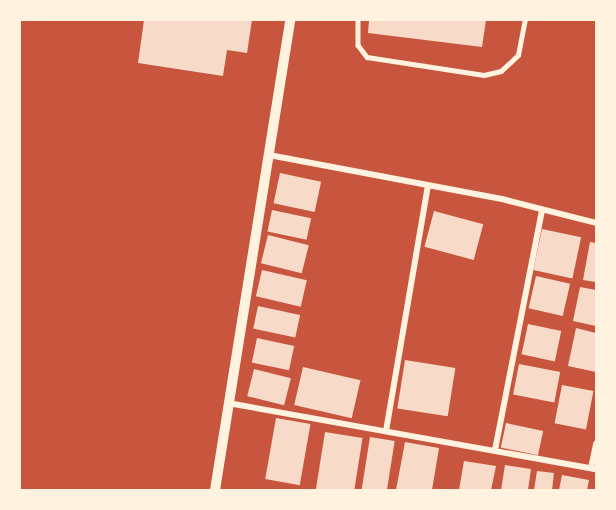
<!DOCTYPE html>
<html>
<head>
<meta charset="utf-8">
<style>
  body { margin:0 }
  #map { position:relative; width:616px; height:510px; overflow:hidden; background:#c8553d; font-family:"Noto Sans",sans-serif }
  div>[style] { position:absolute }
  .building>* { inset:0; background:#f7dbc8; transform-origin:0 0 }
  .service>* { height:4.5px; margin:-2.25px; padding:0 2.25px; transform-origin:2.25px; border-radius:2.25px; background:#fff3e0 }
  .minor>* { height:6px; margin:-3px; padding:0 3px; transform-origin:3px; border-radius:3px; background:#fff3e0 }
  .tertiary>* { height:10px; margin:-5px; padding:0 5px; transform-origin:5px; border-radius:5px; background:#fff3e0 }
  span { translate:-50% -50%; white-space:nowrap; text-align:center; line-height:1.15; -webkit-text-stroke:6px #fff3e0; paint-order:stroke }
  .frame { position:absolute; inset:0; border:21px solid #fff3e0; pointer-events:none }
</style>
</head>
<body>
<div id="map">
  <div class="building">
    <div style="clip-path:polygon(144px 20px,252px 20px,247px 53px,227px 50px,223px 76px,138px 63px)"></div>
    <div style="clip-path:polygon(369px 20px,486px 20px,482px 47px,368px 33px)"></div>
    <div style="left:280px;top:173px;width:42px;height:31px;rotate:12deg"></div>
    <div style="left:272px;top:210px;width:40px;height:22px;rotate:12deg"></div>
    <div style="left:434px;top:211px;width:51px;height:37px;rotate:15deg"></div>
    <div style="left:542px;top:229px;width:40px;height:42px;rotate:12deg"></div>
    <div style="left:268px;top:235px;width:42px;height:29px;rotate:14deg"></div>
    <div style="clip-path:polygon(590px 242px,596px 243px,596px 282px,583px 280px)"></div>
    <div style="left:262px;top:270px;width:46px;height:27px;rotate:13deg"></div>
    <div style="left:536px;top:276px;width:35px;height:33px;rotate:13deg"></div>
    <div style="clip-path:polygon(580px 287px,596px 290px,596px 326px,573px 321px)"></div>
    <div style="left:258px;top:306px;width:43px;height:23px;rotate:12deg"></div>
    <div style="left:528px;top:324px;width:34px;height:31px;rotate:12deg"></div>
    <div style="clip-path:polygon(576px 328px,596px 333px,596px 372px,568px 366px)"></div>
    <div style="left:257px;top:338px;width:38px;height:25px;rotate:12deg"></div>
    <div style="left:405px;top:360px;width:51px;height:49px;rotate:9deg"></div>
    <div style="left:519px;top:364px;width:42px;height:31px;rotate:11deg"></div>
    <div style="left:303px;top:367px;width:59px;height:39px;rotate:13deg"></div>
    <div style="left:254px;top:369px;width:38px;height:28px;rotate:14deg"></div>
    <div style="left:562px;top:385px;width:32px;height:39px;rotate:11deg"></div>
    <div style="left:276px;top:418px;width:35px;height:62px;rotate:10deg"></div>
    <div style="left:506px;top:423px;width:38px;height:25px;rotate:12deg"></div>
    <div style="left:325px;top:432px;width:38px;height:59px;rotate:9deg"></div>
    <div style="left:370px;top:437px;width:25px;height:54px;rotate:9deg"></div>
    <div style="clip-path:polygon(405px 442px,439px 448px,432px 490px,396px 490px)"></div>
    <div style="clip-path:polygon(464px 461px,496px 466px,491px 490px,459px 490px)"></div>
    <div style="clip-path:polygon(505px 465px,531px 469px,528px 490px,501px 490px)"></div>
    <div style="clip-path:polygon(537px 471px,554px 473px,552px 490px,534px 490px)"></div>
    <div style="clip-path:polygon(562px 475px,589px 480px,587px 490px,559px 490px)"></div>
  </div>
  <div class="service">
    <div style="left:358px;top:20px;width:25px;rotate:90deg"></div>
    <div style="left:358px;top:45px;width:15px;rotate:53deg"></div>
    <div style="left:367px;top:57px;width:118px;rotate:8.7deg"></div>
    <div style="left:484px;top:75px;width:17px;rotate:-13deg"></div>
    <div style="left:501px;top:71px;width:23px;rotate:-43deg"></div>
    <div style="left:518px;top:55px;width:36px;rotate:-79deg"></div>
  </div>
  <div class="minor">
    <div style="left:269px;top:155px;width:237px;rotate:10.7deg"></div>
    <div style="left:502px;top:199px;width:97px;rotate:14.3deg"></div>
    <div style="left:228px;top:403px;width:374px;rotate:10.2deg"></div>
    <div style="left:386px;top:431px;width:249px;rotate:-80.3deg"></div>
    <div style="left:495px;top:450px;width:245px;rotate:-78.9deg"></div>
    <div style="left:591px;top:468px;width:25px;rotate:-78deg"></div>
  </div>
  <div class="tertiary">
    <div style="left:215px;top:490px;width:476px;rotate:-80.9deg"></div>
  </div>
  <div class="frame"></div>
</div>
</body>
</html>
